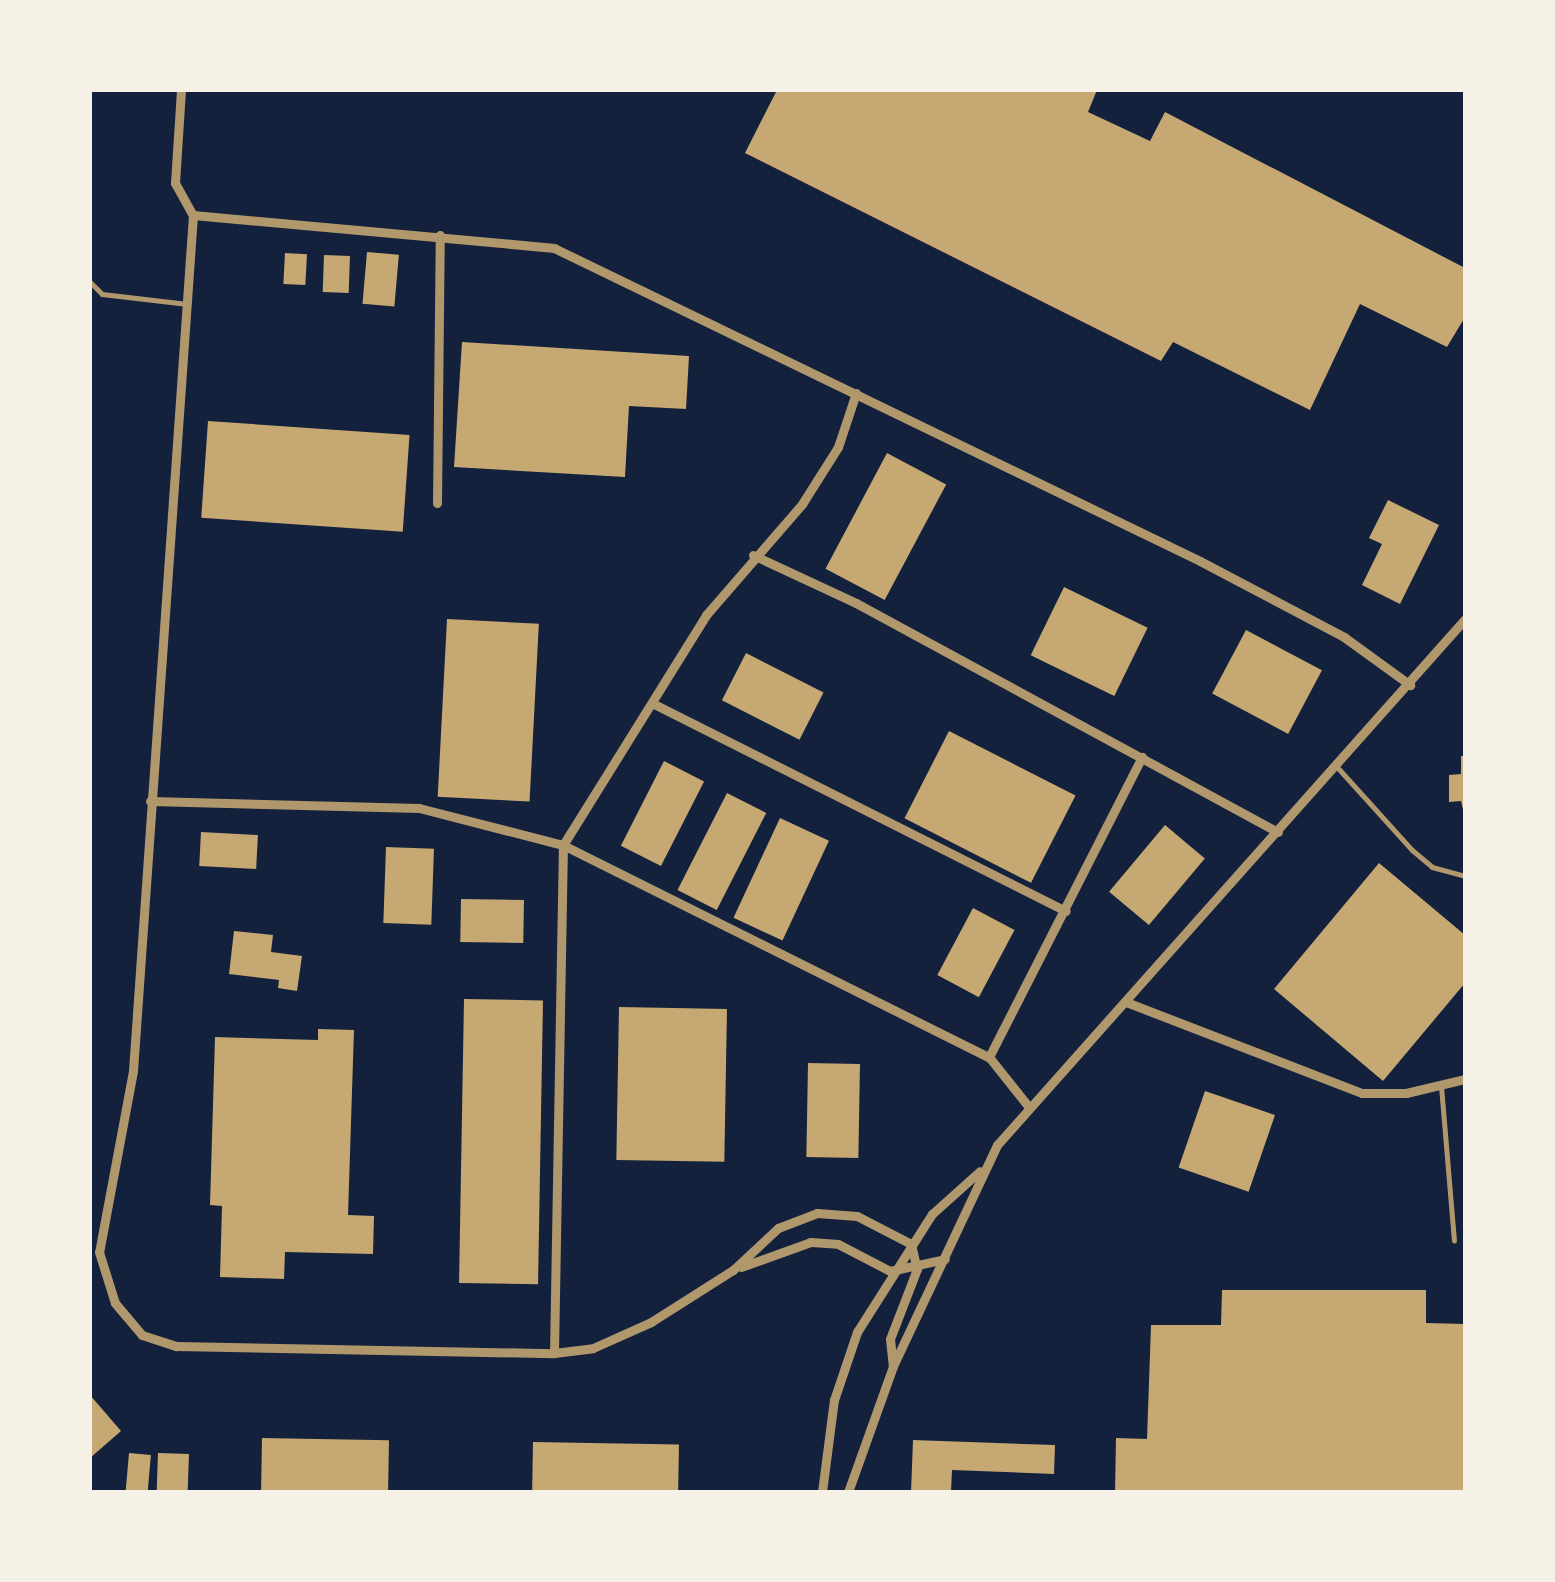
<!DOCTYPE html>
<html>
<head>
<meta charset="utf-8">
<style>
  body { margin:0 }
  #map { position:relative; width:1555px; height:1582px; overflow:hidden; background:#14213d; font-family:Lora,serif }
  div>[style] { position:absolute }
  .building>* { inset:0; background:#c6a872; transform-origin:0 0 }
  .service>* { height:5px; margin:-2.5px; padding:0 2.5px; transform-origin:2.5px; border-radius:2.5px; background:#b1986c }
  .minor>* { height:9px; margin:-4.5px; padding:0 4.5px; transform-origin:4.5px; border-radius:4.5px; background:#b1986c }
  span { translate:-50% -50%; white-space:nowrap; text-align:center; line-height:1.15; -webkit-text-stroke:10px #f6f1e7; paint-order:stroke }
  .frame { position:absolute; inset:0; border:92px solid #f6f1e7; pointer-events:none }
</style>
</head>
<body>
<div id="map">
  <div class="building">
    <div style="clip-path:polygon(777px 90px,1097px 90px,1088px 112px,1150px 141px,1165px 112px,1465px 268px,1465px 317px,1447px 347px,1360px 304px,1310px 410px,1173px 342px,1161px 361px,745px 153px)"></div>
    <div style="left:367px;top:252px;width:32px;height:52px;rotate:5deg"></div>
    <div style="left:285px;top:253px;width:22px;height:31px;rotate:3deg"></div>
    <div style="left:324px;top:255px;width:26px;height:37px;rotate:2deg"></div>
    <div style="clip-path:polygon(462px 342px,689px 356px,686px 409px,629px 406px,625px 477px,454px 467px)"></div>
    <div style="left:208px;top:421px;width:202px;height:97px;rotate:4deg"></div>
    <div style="left:887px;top:453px;width:67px;height:131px;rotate:28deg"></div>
    <div style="clip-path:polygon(1388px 500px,1439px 525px,1400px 604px,1362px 585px,1382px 544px,1369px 538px)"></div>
    <div style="left:1064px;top:587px;width:93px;height:76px;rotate:26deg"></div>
    <div style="left:447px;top:619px;width:92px;height:178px;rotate:3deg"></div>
    <div style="left:1246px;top:630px;width:86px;height:72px;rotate:28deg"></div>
    <div style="left:746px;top:653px;width:87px;height:53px;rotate:27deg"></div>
    <div style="left:949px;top:731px;width:142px;height:98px;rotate:27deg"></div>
    <div style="clip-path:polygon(1461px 756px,1465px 756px,1465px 818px,1461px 801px,1449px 802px,1449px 775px,1461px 774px)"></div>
    <div style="left:664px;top:761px;width:45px;height:95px;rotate:27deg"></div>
    <div style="left:727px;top:793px;width:44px;height:109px;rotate:27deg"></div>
    <div style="left:780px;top:818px;width:54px;height:110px;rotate:25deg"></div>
    <div style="left:1165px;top:825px;width:52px;height:87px;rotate:40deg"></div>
    <div style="left:201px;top:832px;width:57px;height:34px;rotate:3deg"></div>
    <div style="left:386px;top:847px;width:48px;height:76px;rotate:2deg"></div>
    <div style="clip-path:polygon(1379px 863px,1465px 935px,1465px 983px,1383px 1081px,1274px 989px)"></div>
    <div style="left:461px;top:899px;width:63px;height:43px;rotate:1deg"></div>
    <div style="left:973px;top:908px;width:47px;height:76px;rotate:28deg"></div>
    <div style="clip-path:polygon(234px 931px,273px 935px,271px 952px,302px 956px,297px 991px,278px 988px,279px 980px,229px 974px)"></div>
    <div style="left:464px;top:999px;width:79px;height:284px;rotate:1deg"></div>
    <div style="left:619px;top:1007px;width:108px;height:153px;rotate:1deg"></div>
    <div style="clip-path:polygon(318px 1029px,354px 1030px,348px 1215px,374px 1216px,373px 1254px,285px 1252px,284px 1279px,220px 1277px,222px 1206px,210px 1205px,215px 1037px,318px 1040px)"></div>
    <div style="left:808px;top:1063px;width:52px;height:94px;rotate:1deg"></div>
    <div style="left:1205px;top:1091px;width:74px;height:81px;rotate:19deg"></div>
    <div style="clip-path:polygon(1222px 1290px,1426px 1290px,1426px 1323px,1465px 1324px,1465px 1492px,1115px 1492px,1116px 1438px,1147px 1439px,1151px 1325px,1221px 1325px)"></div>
    <div style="clip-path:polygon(90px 1395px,121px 1431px,90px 1458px)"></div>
    <div style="left:262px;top:1438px;width:127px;height:54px;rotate:1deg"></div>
    <div style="clip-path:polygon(913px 1440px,1055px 1445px,1054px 1474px,952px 1470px,951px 1492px,911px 1492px)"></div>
    <div style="left:533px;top:1442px;width:146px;height:50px;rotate:1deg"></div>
    <div style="left:129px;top:1453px;width:22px;height:39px;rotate:5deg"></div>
    <div style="left:158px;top:1453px;width:31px;height:39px;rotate:2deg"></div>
  </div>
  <div class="service">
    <div style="left:90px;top:282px;width:17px;rotate:45deg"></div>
    <div style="left:102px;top:294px;width:86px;rotate:6.7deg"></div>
    <div style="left:1337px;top:767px;width:112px;rotate:47.9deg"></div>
    <div style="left:1412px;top:850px;width:26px;rotate:40deg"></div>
    <div style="left:1432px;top:867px;width:34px;rotate:15deg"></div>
    <div style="left:1441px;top:1086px;width:155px;rotate:85.2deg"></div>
  </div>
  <div class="minor">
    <div style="left:181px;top:90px;width:93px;rotate:93.7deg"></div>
    <div style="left:175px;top:183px;width:37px;rotate:61deg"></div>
    <div style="left:193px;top:215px;width:858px;rotate:94.01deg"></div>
    <div style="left:133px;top:1071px;width:184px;rotate:100.6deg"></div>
    <div style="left:99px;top:1252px;width:53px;rotate:72.6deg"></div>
    <div style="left:115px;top:1303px;width:42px;rotate:49.8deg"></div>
    <div style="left:142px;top:1335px;width:36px;rotate:18deg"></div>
    <div style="left:176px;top:1346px;width:378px;rotate:1.1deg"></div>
    <div style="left:554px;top:1353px;width:39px;rotate:-7deg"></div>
    <div style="left:593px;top:1348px;width:64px;rotate:-24.1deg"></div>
    <div style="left:651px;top:1322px;width:97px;rotate:-32.4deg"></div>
    <div style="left:733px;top:1270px;width:62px;rotate:-43deg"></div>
    <div style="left:778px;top:1228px;width:42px;rotate:-21deg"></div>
    <div style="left:817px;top:1213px;width:40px;rotate:4.3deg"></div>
    <div style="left:857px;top:1216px;width:61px;rotate:27.4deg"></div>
    <div style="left:911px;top:1244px;width:26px;rotate:77deg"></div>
    <div style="left:917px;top:1269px;width:75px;rotate:111.1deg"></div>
    <div style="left:890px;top:1339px;width:27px;rotate:84deg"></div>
    <div style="left:193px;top:215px;width:363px;rotate:5.2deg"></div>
    <div style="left:554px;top:248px;width:718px;rotate:25.85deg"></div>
    <div style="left:1200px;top:561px;width:163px;rotate:27.8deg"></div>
    <div style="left:1344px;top:637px;width:82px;rotate:36deg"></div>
    <div style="left:437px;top:503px;width:268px;rotate:-89.4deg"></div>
    <div style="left:753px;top:555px;width:114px;rotate:25deg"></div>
    <div style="left:856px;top:603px;width:480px;rotate:28.5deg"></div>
    <div style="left:652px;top:703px;width:463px;rotate:26.7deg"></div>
    <div style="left:150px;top:801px;width:269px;rotate:1.5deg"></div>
    <div style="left:419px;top:808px;width:149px;rotate:14.4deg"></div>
    <div style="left:563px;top:845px;width:476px;rotate:26.5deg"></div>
    <div style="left:989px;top:1057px;width:63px;rotate:51.5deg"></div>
    <div style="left:1126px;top:1002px;width:253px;rotate:21.1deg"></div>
    <div style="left:1362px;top:1093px;width:44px"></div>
    <div style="left:1406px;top:1093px;width:61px;rotate:-13.3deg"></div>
    <div style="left:989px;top:1057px;width:337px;rotate:-63deg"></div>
    <div style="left:741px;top:1267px;width:74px;rotate:-19.7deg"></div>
    <div style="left:811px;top:1242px;width:27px;rotate:4deg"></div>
    <div style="left:838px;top:1244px;width:59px;rotate:27.4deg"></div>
    <div style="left:890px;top:1271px;width:56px;rotate:-12.3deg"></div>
    <div style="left:554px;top:1353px;width:508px;rotate:-88.99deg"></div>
    <div style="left:563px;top:845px;width:271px;rotate:-58.1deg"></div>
    <div style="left:706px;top:615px;width:147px;rotate:-49.1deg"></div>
    <div style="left:802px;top:504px;width:67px;rotate:-57.7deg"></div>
    <div style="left:838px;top:447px;width:57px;rotate:-71.6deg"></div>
    <div style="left:822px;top:1492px;width:93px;rotate:-82.6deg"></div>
    <div style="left:834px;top:1400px;width:72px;rotate:-71.3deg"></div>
    <div style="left:857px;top:1332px;width:140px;rotate:-57.6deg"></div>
    <div style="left:932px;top:1214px;width:64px;rotate:-41.9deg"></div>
    <div style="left:848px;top:1492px;width:134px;rotate:-70.3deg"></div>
    <div style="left:893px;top:1366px;width:244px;rotate:-64.8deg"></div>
    <div style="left:997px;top:1145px;width:704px;rotate:-48.34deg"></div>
  </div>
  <div class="frame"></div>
</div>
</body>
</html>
